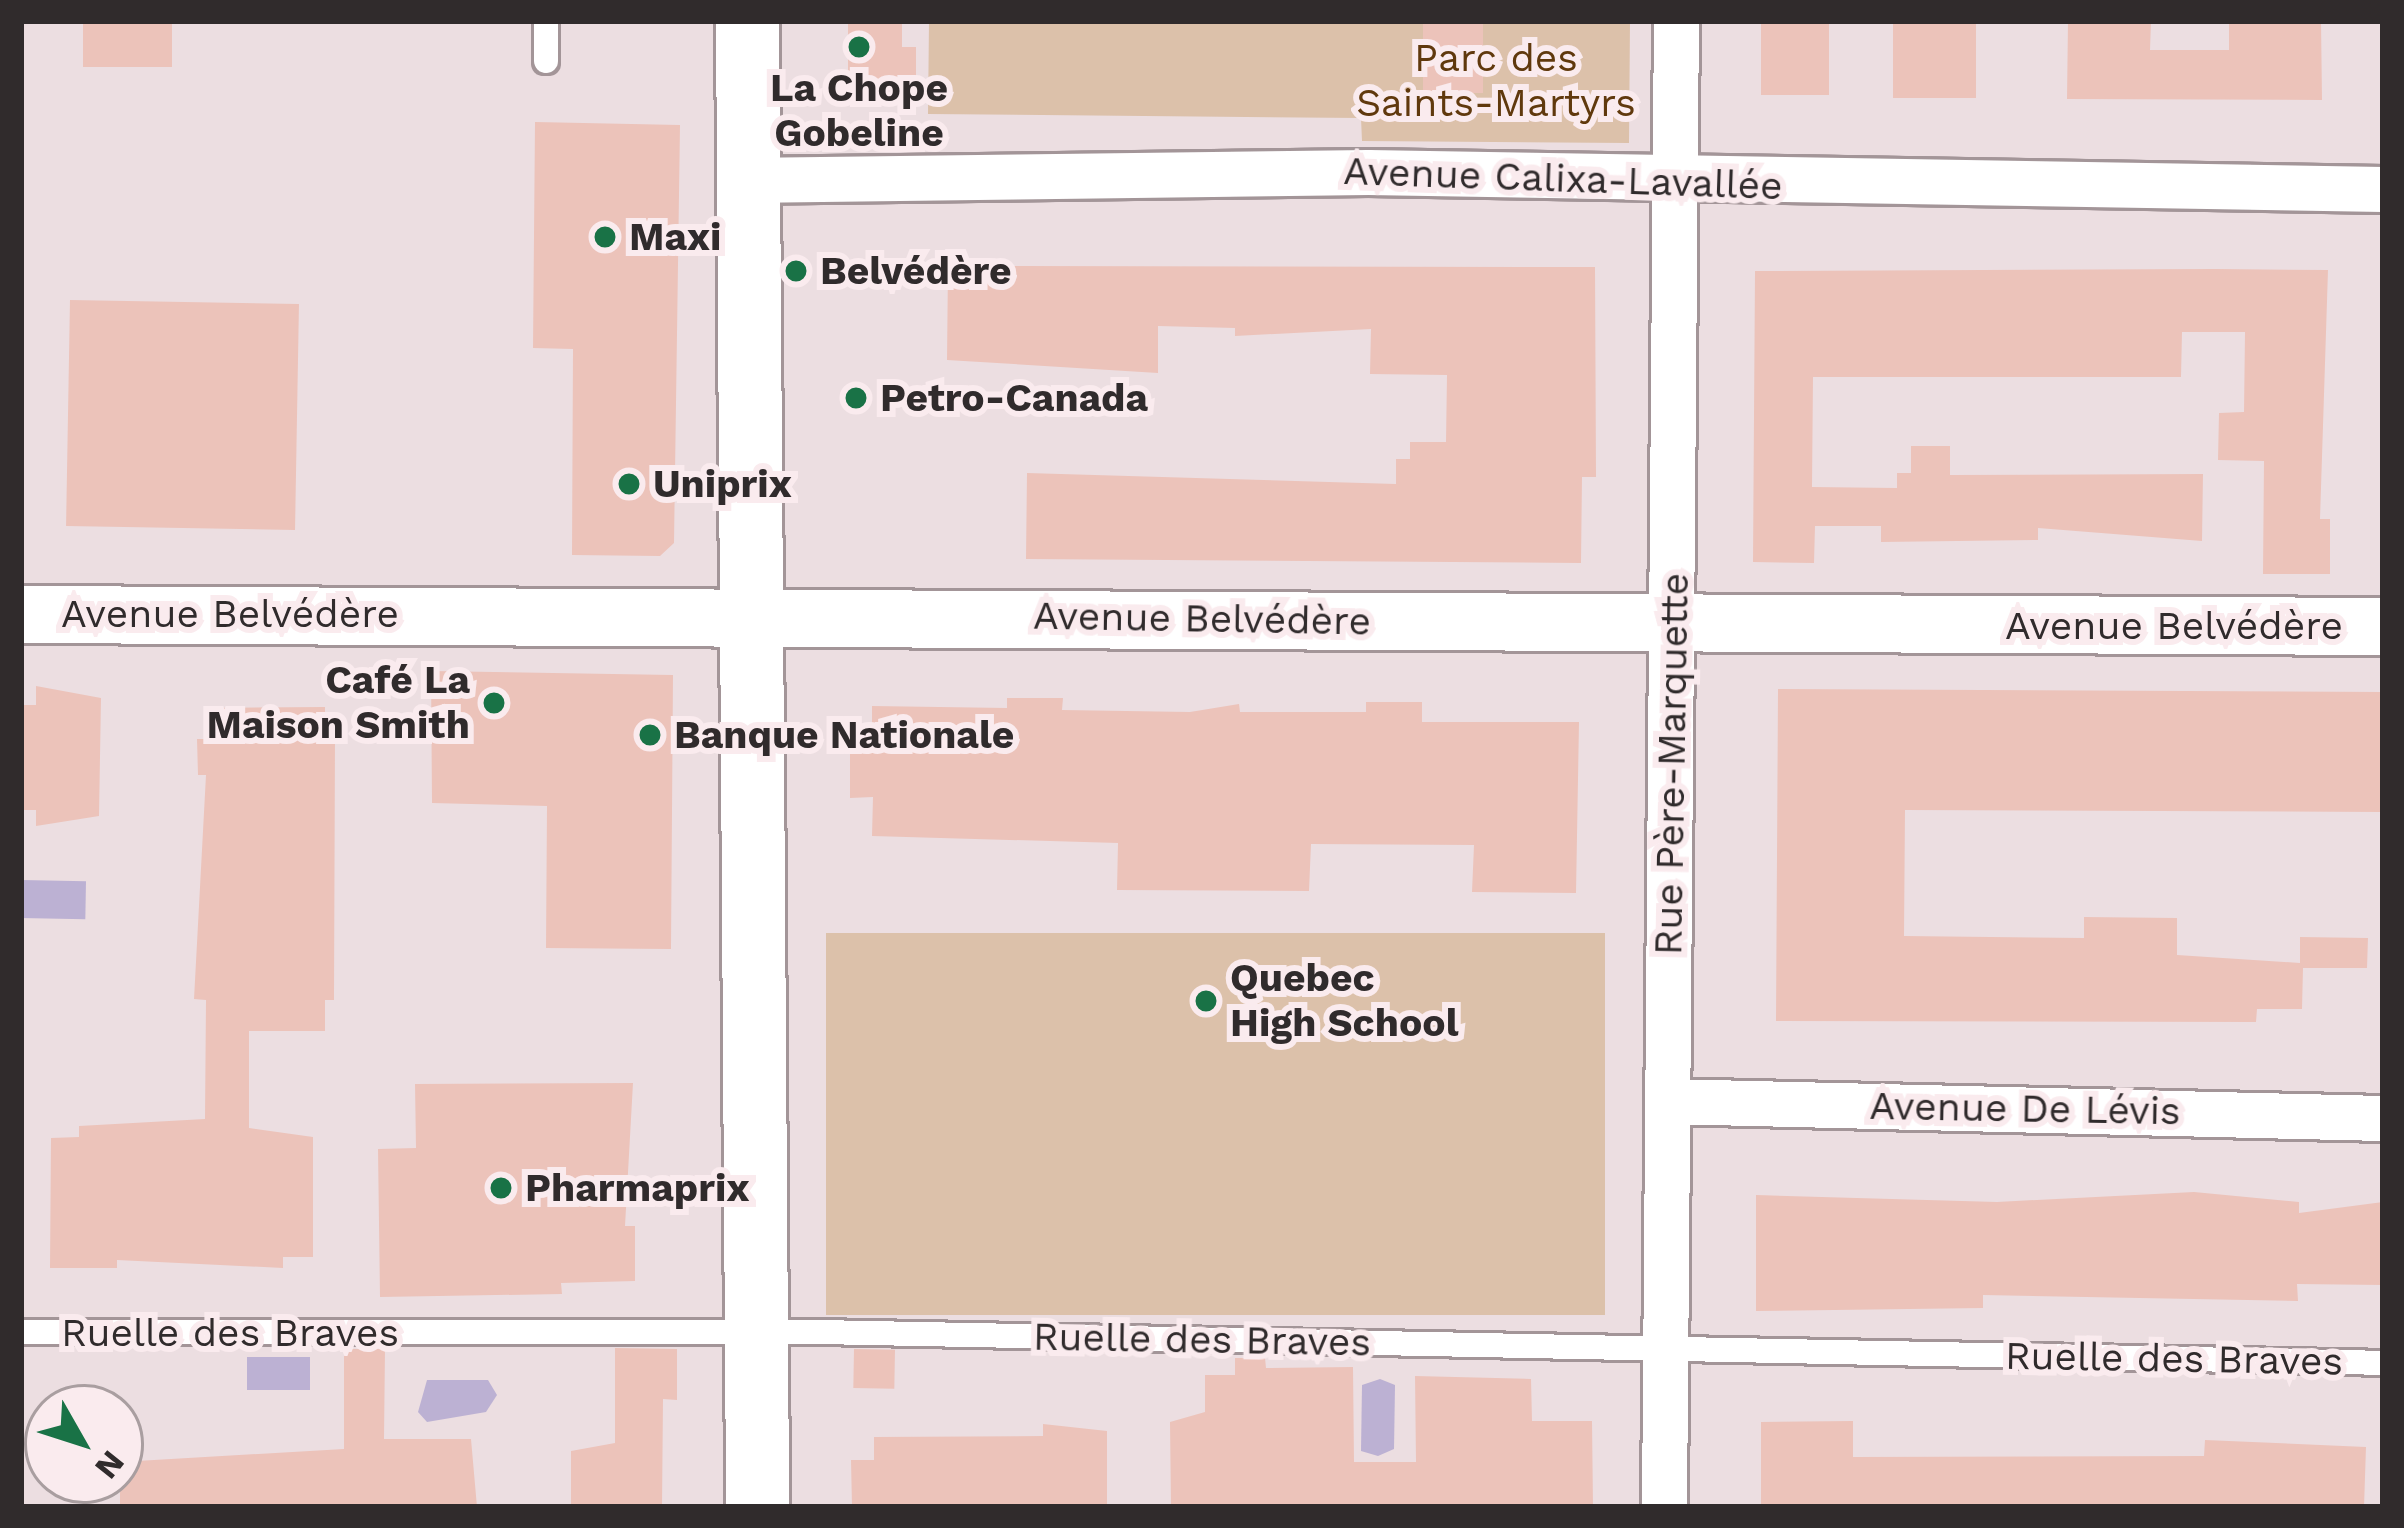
<!DOCTYPE html>
<html>
<head>
<meta charset="utf-8">
<style>
  body { margin:0 }
  #map { position:relative; width:2404px; height:1528px; overflow:hidden; background:#ecdee1; font-family:"Work Sans",sans-serif }
  div>[style] { position:absolute }
  .green>* { inset:0; background:#dcc1aa; transform-origin:0 0 }
  .water>* { inset:0; background:#bcb1d3; transform-origin:0 0 }
  .building>* { inset:0; background:#ecc3ba; transform-origin:0 0 }
  .roads { filter:drop-shadow(3px 0 #a39598) drop-shadow(-3px 0 #a39598) drop-shadow(0 3px #a39598) drop-shadow(0 -3px #a39598) }
  .service>* { height:24px; margin:-12px; padding:0 12px; transform-origin:12px; border-radius:12px; background:#fff }
  .minor>* { height:45px; margin:-22.5px; padding:0 22.5px; transform-origin:22.5px; border-radius:22.5px; background:#fff }
  .tertiary>* { height:57px; margin:-28.5px; padding:0 28.5px; transform-origin:28.5px; border-radius:28.5px; background:#fff }
  .secondary>* { height:63px; margin:-31.5px; padding:0 31.5px; transform-origin:31.5px; border-radius:31.5px; background:#fff }
  .dots>* { width:33px; height:33px; translate:-50% -50%; box-sizing:border-box; border:6px solid #faebee; border-radius:50% }
  span { translate:-50% -50%; white-space:nowrap; text-align:center; line-height:1.15; -webkit-text-stroke:12px #faebee; paint-order:stroke }
  .park-label { font-size:39px; color:#60390d }
  .poi-label { font-size:39px; color:#302b2c; font-weight:700 }
  .left { translate:0 -50%; text-align:left }
  .right { translate:-100% -50%; text-align:right }
  .street-label { font-size:39px; color:#302b2c }
  .frame { position:absolute; inset:0; border:24px solid #302b2c; pointer-events:none }
  .north { position:absolute; left:24px; top:1384px; width:120px; height:120px; box-sizing:border-box; background:#faebee; border:3px solid #a99ea0; border-radius:50%; rotate:129deg; font-size:33px; font-weight:700; line-height:48px; text-align:center; color:#302b2c }
  .north::after { content:''; display:block; margin:auto; width:42px; height:54px; background:#197246; clip-path:polygon(50% 0,100% 100%,50% 72%,0 100%) }
</style>
</head>
<body>
<div id="map">
  <div class="green">
    <div style="clip-path:polygon(929px 21px,1630px 21px,1629px 143px,1362px 141px,1361px 118px,928px 114px)"></div>
    <div style="left:826px;top:933px;width:779px;height:382px"></div>
  </div>
  <div class="water">
    <div style="left:21px;top:880px;width:65px;height:38px;rotate:1deg"></div>
    <div style="left:310px;top:1357px;width:33px;height:63px;rotate:90deg"></div>
    <div style="clip-path:polygon(1380px 1379px,1395px 1385px,1394px 1449px,1378px 1456px,1361px 1451px,1362px 1385px)"></div>
    <div style="clip-path:polygon(427px 1380px,488px 1380px,497px 1395px,486px 1412px,427px 1422px,418px 1412px)"></div>
  </div>
  <div class="building">
    <div style="left:83px;top:21px;width:89px;height:46px"></div>
    <div style="clip-path:polygon(848px 21px,902px 21px,902px 47px,916px 47px,916px 88px,848px 88px)"></div>
    <div style="left:1423px;top:21px;width:60px;height:72px"></div>
    <div style="left:1761px;top:21px;width:68px;height:74px"></div>
    <div style="left:1893px;top:21px;width:83px;height:77px"></div>
    <div style="clip-path:polygon(2068px 21px,2151px 21px,2150px 50px,2229px 50px,2229px 21px,2321px 21px,2322px 100px,2067px 99px)"></div>
    <div style="clip-path:polygon(535px 122px,680px 125px,674px 543px,660px 556px,572px 555px,573px 349px,533px 348px)"></div>
    <div style="clip-path:polygon(948px 266px,1595px 267px,1596px 477px,1582px 477px,1581px 563px,1026px 559px,1027px 473px,1396px 484px,1396px 459px,1410px 459px,1410px 442px,1446px 442px,1447px 375px,1370px 374px,1371px 329px,1235px 336px,1235px 328px,1158px 326px,1158px 373px,947px 360px)"></div>
    <div style="clip-path:polygon(2216px 269px,2328px 270px,2320px 519px,2330px 519px,2330px 574px,2263px 574px,2264px 461px,2218px 460px,2219px 413px,2244px 412px,2245px 332px,2182px 332px,2181px 377px,1813px 377px,1812px 487px,1897px 488px,1897px 473px,1911px 473px,1911px 446px,1950px 446px,1950px 475px,2203px 474px,2202px 541px,2038px 528px,2038px 540px,1881px 542px,1881px 526px,1815px 526px,1814px 563px,1753px 562px,1755px 271px)"></div>
    <div style="left:70px;top:300px;width:229px;height:226px;rotate:1deg"></div>
    <div style="clip-path:polygon(431px 671px,673px 675px,671px 949px,546px 948px,547px 806px,432px 803px)"></div>
    <div style="clip-path:polygon(36px 686px,101px 698px,99px 816px,36px 826px,36px 810px,21px 810px,21px 705px,36px 705px)"></div>
    <div style="clip-path:polygon(1778px 689px,2382px 692px,2381px 812px,1905px 810px,1904px 936px,2084px 938px,2084px 917px,2177px 918px,2177px 955px,2300px 963px,2300px 937px,2368px 938px,2367px 968px,2303px 968px,2302px 1009px,2257px 1009px,2256px 1022px,1776px 1021px)"></div>
    <div style="clip-path:polygon(1007px 698px,1063px 698px,1062px 710px,1190px 712px,1239px 704px,1240px 712px,1366px 712px,1366px 702px,1422px 702px,1422px 722px,1579px 722px,1576px 893px,1472px 892px,1474px 845px,1311px 844px,1309px 891px,1117px 890px,1118px 843px,872px 836px,873px 797px,850px 798px,850px 746px,872px 746px,872px 706px,1007px 708px)"></div>
    <div style="clip-path:polygon(325px 707px,325px 739px,335px 739px,334px 1000px,325px 1000px,325px 1031px,249px 1031px,249px 1128px,313px 1137px,313px 1257px,283px 1257px,283px 1268px,117px 1260px,117px 1268px,50px 1268px,51px 1138px,79px 1137px,79px 1126px,205px 1119px,206px 1000px,194px 999px,206px 775px,198px 775px,197px 739px,210px 739px,210px 708px)"></div>
    <div style="clip-path:polygon(633px 1083px,625px 1226px,635px 1226px,635px 1281px,561px 1283px,562px 1294px,380px 1297px,378px 1149px,416px 1148px,415px 1084px)"></div>
    <div style="clip-path:polygon(2194px 1192px,2299px 1202px,2299px 1213px,2383px 1202px,2383px 1285px,2297px 1284px,2298px 1301px,1983px 1295px,1983px 1308px,1756px 1311px,1756px 1195px,1997px 1202px)"></div>
    <div style="clip-path:polygon(615px 1348px,677px 1349px,677px 1400px,663px 1399px,662px 1507px,571px 1507px,571px 1451px,615px 1443px)"></div>
    <div style="clip-path:polygon(344px 1349px,385px 1349px,384px 1439px,471px 1439px,477px 1507px,120px 1507px,120px 1462px,344px 1449px)"></div>
    <div style="left:854px;top:1349px;width:41px;height:39px;rotate:1deg"></div>
    <div style="clip-path:polygon(1235px 1358px,1265px 1358px,1266px 1368px,1353px 1367px,1354px 1462px,1416px 1462px,1415px 1376px,1531px 1379px,1532px 1421px,1592px 1421px,1593px 1507px,1171px 1507px,1170px 1422px,1205px 1412px,1205px 1375px,1235px 1375px)"></div>
    <div style="clip-path:polygon(1853px 1421px,1853px 1457px,2204px 1456px,2205px 1440px,2366px 1447px,2364px 1507px,1761px 1507px,1761px 1422px)"></div>
    <div style="clip-path:polygon(1043px 1424px,1107px 1431px,1107px 1507px,852px 1507px,851px 1460px,874px 1460px,874px 1437px,1043px 1436px)"></div>
  </div>
  <div class="roads">
    <div class="service">
      <div style="left:546px;top:61px;width:40px;rotate:-90deg"></div>
      <div style="left:21px;top:1332px;width:797px"></div>
      <div style="left:818px;top:1332px;width:1565px;rotate:1.13deg"></div>
    </div>
    <div class="minor">
      <div style="left:743px;top:180px;width:625px;rotate:-0.73deg"></div>
      <div style="left:1368px;top:172px;width:1015px;rotate:0.96deg"></div>
      <div style="left:1667px;top:1101px;width:716px;rotate:1.36deg"></div>
      <div style="left:1664px;top:1507px;width:1486px;rotate:-89.54deg"></div>
    </div>
    <div class="tertiary">
      <div style="left:21px;top:614px;width:2362px;rotate:0.29deg"></div>
    </div>
    <div class="secondary">
      <div style="left:747px;top:21px;width:1486px;rotate:89.61deg"></div>
    </div>
  </div>
  <div class="dots">
    <div style="left:859px;top:47px;background:#197246"></div>
    <div style="left:605px;top:237px;background:#197246"></div>
    <div style="left:796px;top:271px;background:#197246"></div>
    <div style="left:856px;top:398px;background:#197246"></div>
    <div style="left:629px;top:484px;background:#197246"></div>
    <div style="left:494px;top:703px;background:#197246"></div>
    <div style="left:650px;top:735px;background:#197246"></div>
    <div style="left:1206px;top:1001px;background:#197246"></div>
    <div style="left:501px;top:1188px;background:#197246"></div>
  </div>
  <div class="park-label">
    <span style="left:1496px;top:81px">Parc des<br>Saints-Martyrs</span>
  </div>
  <div class="poi-label">
    <span style="left:859px;top:111px">La Chope<br>Gobeline</span>
    <span class="left" style="left:629px;top:237px">Maxi</span>
    <span class="left" style="left:820px;top:271px">Belvédère</span>
    <span class="left" style="left:880px;top:398px">Petro-Canada</span>
    <span class="left" style="left:653px;top:484px">Uniprix</span>
    <span class="right" style="left:470px;top:703px">Café La<br>Maison Smith</span>
    <span class="left" style="left:674px;top:735px">Banque Nationale</span>
    <span class="left" style="left:1230px;top:1001px">Quebec<br>High School</span>
    <span class="left" style="left:525px;top:1188px">Pharmaprix</span>
  </div>
  <div class="street-label">
    <span style="left:1563px;top:179px;rotate:2deg">Avenue Calixa-Lavallée</span>
    <span style="left:230px;top:614px">Avenue Belvédère</span>
    <span style="left:1202px;top:619px;rotate:1deg">Avenue Belvédère</span>
    <span style="left:2174px;top:626px">Avenue Belvédère</span>
    <span style="left:1672px;top:764px;rotate:-89deg">Rue Père-Marquette</span>
    <span style="left:2025px;top:1109px;rotate:1deg">Avenue De Lévis</span>
    <span style="left:230px;top:1333px">Ruelle des Braves</span>
    <span style="left:1202px;top:1340px;rotate:1deg">Ruelle des Braves</span>
    <span style="left:2174px;top:1359px;rotate:1deg">Ruelle des Braves</span>
  </div>
  <div class="frame"></div>
  <div class="north">N</div>
</div>
</body>
</html>
